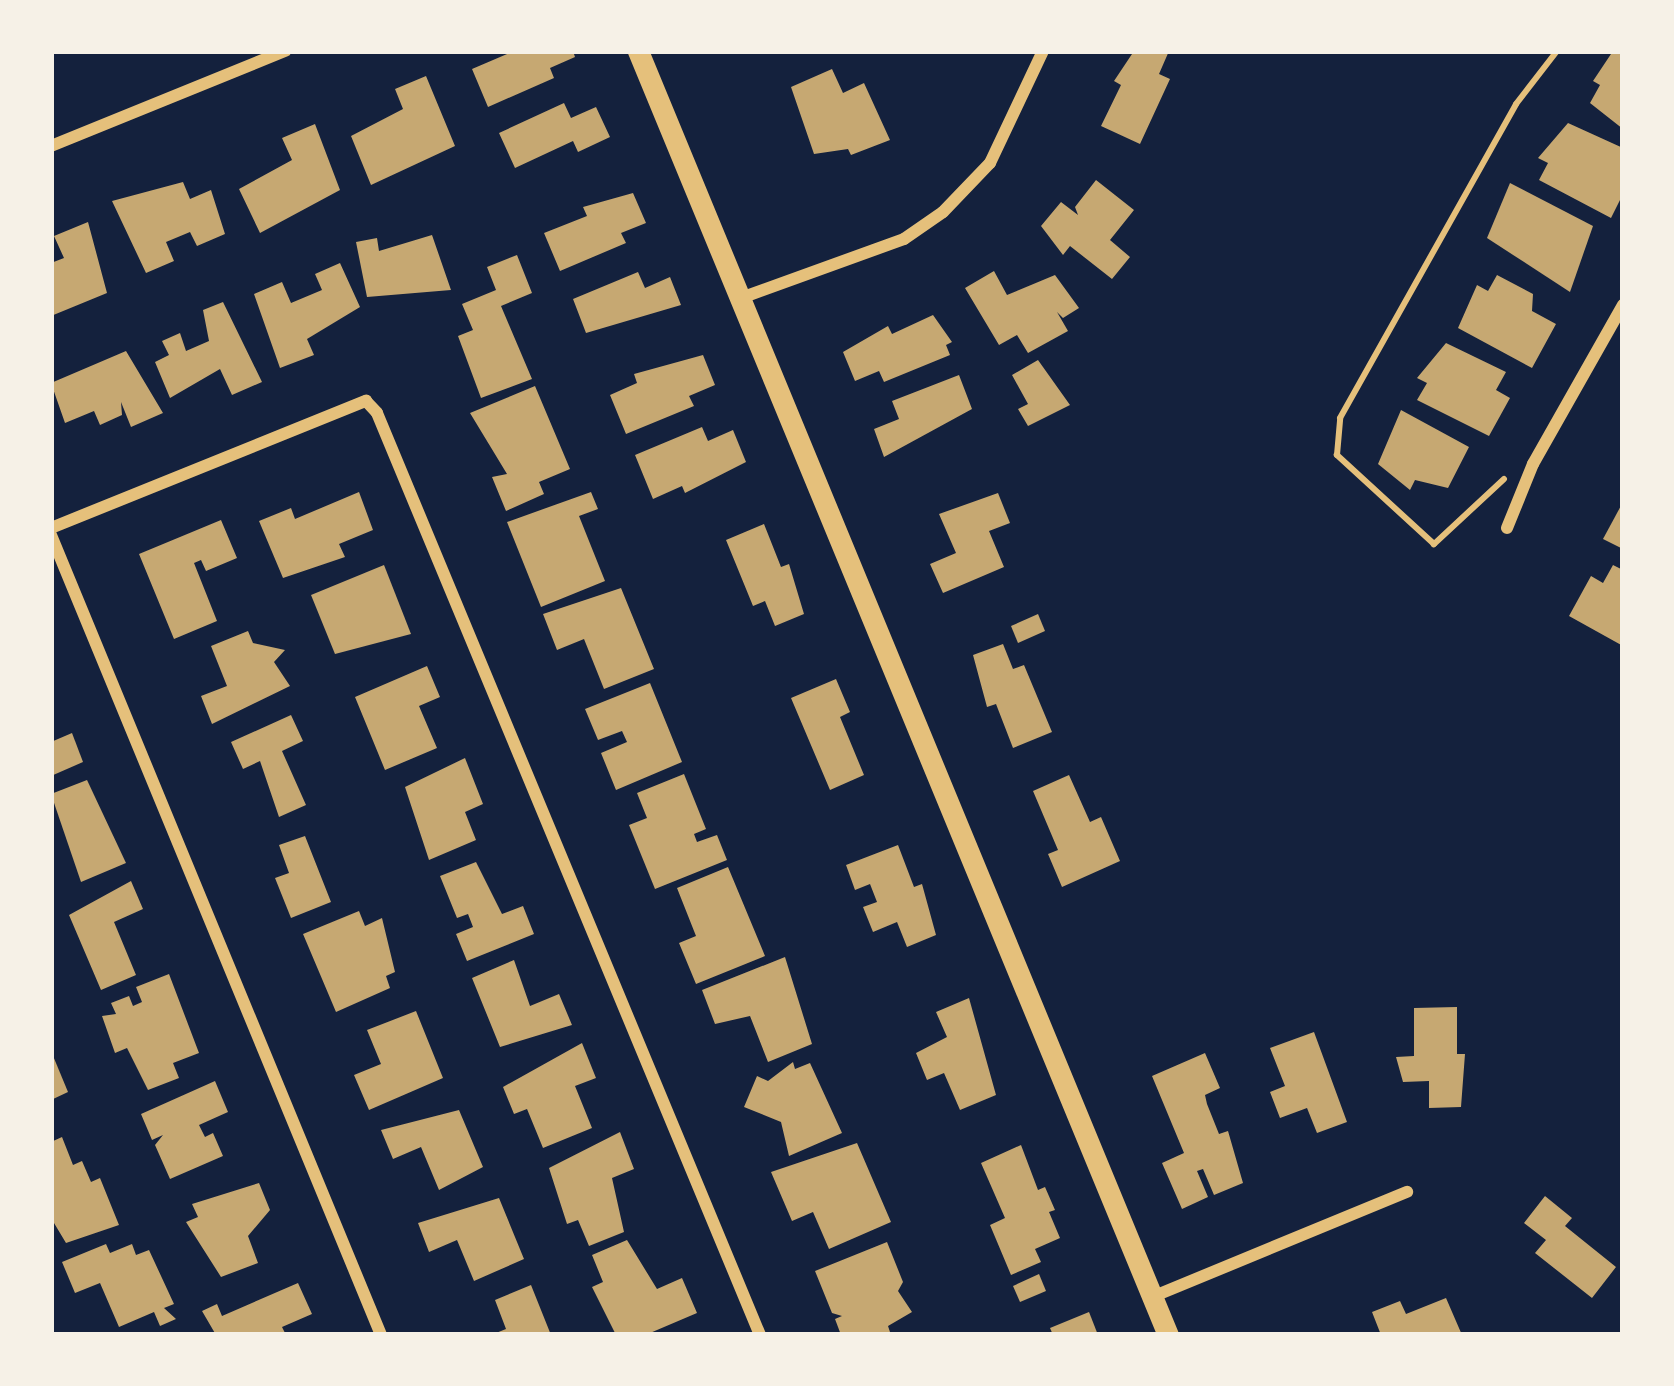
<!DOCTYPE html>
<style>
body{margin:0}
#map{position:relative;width:1674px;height:1386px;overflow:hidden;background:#14213d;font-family:Montserrat,sans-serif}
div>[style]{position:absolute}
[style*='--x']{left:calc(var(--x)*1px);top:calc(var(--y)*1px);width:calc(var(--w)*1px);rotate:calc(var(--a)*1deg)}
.building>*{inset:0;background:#c6a872}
.path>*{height:6px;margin:-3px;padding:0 3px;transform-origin:3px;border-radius:3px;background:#e5c07b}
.minor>*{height:12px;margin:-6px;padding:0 6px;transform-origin:6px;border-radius:6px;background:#e5c07b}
.tertiary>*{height:21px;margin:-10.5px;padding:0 10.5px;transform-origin:10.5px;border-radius:10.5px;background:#e5c07b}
span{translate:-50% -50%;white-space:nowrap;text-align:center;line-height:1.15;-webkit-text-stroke:9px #f6f1e7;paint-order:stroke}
.frame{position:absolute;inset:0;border:54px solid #f6f1e7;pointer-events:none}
</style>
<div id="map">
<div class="building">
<div style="clip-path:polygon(514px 51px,573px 51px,575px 57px,550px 68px,554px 78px,488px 107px,472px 69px)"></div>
<div style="clip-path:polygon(1134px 51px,1169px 51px,1159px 74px,1170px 79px,1140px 144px,1101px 126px,1121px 85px,1114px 81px)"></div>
<div style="clip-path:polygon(1613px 51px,1623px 51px,1623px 129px,1590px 103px,1600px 85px,1593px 81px)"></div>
<div style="clip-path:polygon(832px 69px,843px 93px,864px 83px,890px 140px,851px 155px,848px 149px,814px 154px,791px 87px)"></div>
<div style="clip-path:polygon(426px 76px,455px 146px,371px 185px,351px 136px,403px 109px,395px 89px)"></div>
<div style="clip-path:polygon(564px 103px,571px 118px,596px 107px,610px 137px,578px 152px,573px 141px,515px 168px,499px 133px)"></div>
<div style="clip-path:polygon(1568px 123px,1623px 148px,1623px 194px,1611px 218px,1539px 180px,1548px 163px,1538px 158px)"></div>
<div style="clip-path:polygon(315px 124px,340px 190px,260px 233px,239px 189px,292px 160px,282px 138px)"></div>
<div style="clip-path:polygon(1096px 180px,1134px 210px,1110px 240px,1130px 257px,1112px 279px,1070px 246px,1063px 255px,1041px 226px,1061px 202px,1078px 215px,1075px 207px)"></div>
<div style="clip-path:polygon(183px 182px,190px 199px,211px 190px,225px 234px,197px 246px,190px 232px,166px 242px,174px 261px,146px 273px,112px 201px)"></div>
<div style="clip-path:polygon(1510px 183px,1593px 226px,1570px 292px,1487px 238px)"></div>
<div style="clip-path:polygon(633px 193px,646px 223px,621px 233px,626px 243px,560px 271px,544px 233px,587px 216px,583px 207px)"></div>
<div style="clip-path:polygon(88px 222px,107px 293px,51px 316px,51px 263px,64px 258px,54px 236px)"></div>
<div style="clip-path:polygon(432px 235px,451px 290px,367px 297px,356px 242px,377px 238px,379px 251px)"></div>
<div style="clip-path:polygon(517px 255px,532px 293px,501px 306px,532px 379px,481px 398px,458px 336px,473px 330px,462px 304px,496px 290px,487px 267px)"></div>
<div style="clip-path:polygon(340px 263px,360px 307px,307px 339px,314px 355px,280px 368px,254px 294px,282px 282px,291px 303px,322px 290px,315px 274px)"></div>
<div style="clip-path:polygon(994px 271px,1007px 295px,1055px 275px,1079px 308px,1063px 318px,1057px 312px,1068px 331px,1028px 353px,1017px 335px,999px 345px,965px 288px)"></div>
<div style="clip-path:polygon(638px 272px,645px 288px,670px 277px,681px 305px,586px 333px,573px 299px)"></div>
<div style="clip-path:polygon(1497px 275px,1533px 294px,1532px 311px,1556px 324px,1532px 368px,1458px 328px,1477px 285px,1488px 291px)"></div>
<div style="clip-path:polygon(223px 302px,262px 382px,232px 395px,220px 369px,170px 398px,155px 362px,169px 355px,162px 341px,180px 333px,186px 351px,209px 341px,203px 310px)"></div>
<div style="clip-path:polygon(933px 315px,952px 342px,946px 345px,950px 355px,884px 382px,879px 371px,855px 381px,843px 352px,888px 326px,892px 334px)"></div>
<div style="clip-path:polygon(1446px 343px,1506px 372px,1496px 390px,1510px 398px,1489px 436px,1417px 400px,1427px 383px,1417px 378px)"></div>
<div style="clip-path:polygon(126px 351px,163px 413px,131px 427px,121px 402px,122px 415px,100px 425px,94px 411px,65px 423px,51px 383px)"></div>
<div style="clip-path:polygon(703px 355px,715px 385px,689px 396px,694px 406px,626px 434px,610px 395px,637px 383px,634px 374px)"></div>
<div style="clip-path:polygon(1038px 360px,1070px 405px,1028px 426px,1018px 409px,1028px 404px,1012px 375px)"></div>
<div style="clip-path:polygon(959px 375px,972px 409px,884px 457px,874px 429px,899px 419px,892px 401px)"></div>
<div style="clip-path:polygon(535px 386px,570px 469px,539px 482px,544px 494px,506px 511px,492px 477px,507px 474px,470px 413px)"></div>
<div style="clip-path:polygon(1401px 410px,1469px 447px,1448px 488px,1415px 480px,1410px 490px,1378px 464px)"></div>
<div style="clip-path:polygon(702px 427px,708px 441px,733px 430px,746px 462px,685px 493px,682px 486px,653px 499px,635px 455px)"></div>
<div style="clip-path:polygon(359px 492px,373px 530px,339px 544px,345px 557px,283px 578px,259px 521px,291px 508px,295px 519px)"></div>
<div style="clip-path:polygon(591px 492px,598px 509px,579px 516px,605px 581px,541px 607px,507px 522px)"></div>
<div style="clip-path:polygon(998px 493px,1010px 523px,989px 531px,1004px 567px,943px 593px,930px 564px,956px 553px,939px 514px)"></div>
<div style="clip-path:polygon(1623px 502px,1623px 549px,1603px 539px)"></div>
<div style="clip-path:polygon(221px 520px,237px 558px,206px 571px,201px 560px,194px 563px,217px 621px,174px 639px,139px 554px)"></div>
<div style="clip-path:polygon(764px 524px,781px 567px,789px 564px,804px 614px,775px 626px,765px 601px,753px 606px,726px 540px)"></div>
<div style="clip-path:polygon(384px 565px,411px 634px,335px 654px,311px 595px)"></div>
<div style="clip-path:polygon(1613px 565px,1623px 570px,1623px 646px,1569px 616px,1591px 576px,1603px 583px)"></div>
<div style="clip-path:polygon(621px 588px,654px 669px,604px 689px,584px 639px,557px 650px,543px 614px)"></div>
<div style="clip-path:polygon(1038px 614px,1045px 631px,1018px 643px,1011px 626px)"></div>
<div style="clip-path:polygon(248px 631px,253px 643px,285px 650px,274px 662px,290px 686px,212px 724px,201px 696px,227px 686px,211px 646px)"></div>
<div style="clip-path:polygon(1003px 644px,1013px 669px,1024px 665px,1052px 732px,1013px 748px,996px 704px,987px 707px,973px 655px)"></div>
<div style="clip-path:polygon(427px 666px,440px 697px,419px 706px,437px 748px,385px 770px,355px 697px)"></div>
<div style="clip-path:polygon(836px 679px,850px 712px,840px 717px,864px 775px,830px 790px,791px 698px)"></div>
<div style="clip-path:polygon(650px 683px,682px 762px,616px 790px,601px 753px,627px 742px,622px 731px,598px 740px,585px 709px)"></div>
<div style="clip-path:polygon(291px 715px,303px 741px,282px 751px,306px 805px,279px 817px,260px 761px,243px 769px,231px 742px)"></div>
<div style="clip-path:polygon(72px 733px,83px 762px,51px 776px,51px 742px)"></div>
<div style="clip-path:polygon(465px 758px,483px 804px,465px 812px,476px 840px,429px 860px,405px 787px)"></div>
<div style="clip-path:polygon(684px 774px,706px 829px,694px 834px,697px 842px,717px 835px,727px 860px,655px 889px,629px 825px,647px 818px,637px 793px)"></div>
<div style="clip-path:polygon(1069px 775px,1090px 822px,1101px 817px,1120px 861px,1062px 887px,1048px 854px,1058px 850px,1033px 791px)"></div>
<div style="clip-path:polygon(87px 780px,126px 863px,81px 882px,51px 794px)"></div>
<div style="clip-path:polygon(305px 836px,331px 902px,291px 918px,275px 878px,289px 873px,279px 845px)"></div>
<div style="clip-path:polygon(898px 845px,914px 887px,922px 884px,936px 935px,907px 947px,897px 922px,873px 932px,863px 907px,877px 902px,870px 884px,855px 890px,846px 865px)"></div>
<div style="clip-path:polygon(476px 862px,502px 914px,523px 906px,534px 934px,467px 961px,456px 934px,473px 927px,468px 914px,457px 918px,440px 876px)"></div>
<div style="clip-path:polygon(728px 867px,765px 956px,696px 984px,679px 943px,696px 936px,677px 888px)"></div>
<div style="clip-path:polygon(131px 881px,143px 909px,114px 922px,136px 975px,101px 990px,69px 915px)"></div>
<div style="clip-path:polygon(359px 911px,365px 926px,382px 918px,395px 972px,386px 976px,390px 988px,336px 1012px,303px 934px)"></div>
<div style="clip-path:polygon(785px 957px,812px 1044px,768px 1062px,750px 1016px,715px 1024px,702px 990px)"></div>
<div style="clip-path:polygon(514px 960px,530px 1006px,559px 994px,572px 1025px,500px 1047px,472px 978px)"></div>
<div style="clip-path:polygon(169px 974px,199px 1053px,173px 1063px,179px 1078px,148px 1090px,127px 1048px,115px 1053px,102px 1016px,116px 1014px,111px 1003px,129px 996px,133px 1006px,142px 1002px,136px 987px)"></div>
<div style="clip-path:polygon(969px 998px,996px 1095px,960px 1110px,944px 1073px,927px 1080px,916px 1053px,947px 1037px,936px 1012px)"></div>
<div style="clip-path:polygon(1457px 1007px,1457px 1054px,1465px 1054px,1461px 1107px,1429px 1108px,1429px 1081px,1403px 1082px,1396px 1057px,1414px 1056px,1414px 1008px)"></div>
<div style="clip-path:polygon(416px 1011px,443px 1078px,369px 1110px,354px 1075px,381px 1064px,367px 1030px)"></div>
<div style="clip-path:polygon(1314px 1032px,1347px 1122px,1317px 1133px,1307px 1108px,1280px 1118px,1270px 1092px,1285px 1086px,1270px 1048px)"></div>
<div style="clip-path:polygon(582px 1043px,596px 1078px,575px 1086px,592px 1128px,543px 1148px,527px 1109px,514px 1114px,503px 1087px)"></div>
<div style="clip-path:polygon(51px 1051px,68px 1092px,51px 1100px)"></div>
<div style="clip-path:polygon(1205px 1053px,1220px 1088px,1205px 1095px,1207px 1104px,1219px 1134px,1228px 1131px,1243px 1183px,1214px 1195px,1203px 1169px,1197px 1171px,1208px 1197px,1182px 1209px,1162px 1163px,1184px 1153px,1152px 1076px)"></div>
<div style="clip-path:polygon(793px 1062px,795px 1069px,810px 1063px,842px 1133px,789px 1156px,781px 1122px,744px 1107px,757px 1076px,768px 1081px)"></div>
<div style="clip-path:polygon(215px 1081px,228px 1112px,199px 1125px,205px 1137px,213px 1133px,223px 1156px,170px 1179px,155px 1145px,163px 1135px,152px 1140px,141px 1114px)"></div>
<div style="clip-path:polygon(459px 1110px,483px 1167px,439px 1190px,421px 1147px,393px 1159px,381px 1130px)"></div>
<div style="clip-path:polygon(620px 1132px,634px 1169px,612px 1178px,624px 1232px,589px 1246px,578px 1220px,567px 1224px,549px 1168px)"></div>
<div style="clip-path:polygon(62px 1137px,73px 1165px,82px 1161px,91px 1182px,100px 1178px,119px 1225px,66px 1243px,51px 1218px,51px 1142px)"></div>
<div style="clip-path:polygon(857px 1143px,891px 1222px,829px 1249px,813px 1212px,792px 1221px,771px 1172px)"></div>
<div style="clip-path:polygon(1021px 1145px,1038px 1190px,1045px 1187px,1055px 1210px,1049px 1212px,1060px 1238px,1035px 1249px,1041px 1262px,1011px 1275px,990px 1225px,1005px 1218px,981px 1163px)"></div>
<div style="clip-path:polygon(259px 1183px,270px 1210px,248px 1236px,258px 1263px,221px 1277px,186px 1222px,198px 1217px,192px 1204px)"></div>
<div style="clip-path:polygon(1545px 1196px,1572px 1218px,1565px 1226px,1616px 1267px,1592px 1298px,1535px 1253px,1546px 1240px,1524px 1223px)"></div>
<div style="clip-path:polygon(499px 1198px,524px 1259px,474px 1281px,457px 1240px,429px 1252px,418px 1223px)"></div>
<div style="clip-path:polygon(627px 1240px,657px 1289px,682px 1278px,697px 1313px,650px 1333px,616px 1335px,592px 1287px,603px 1282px,592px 1255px)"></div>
<div style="clip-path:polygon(887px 1242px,903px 1282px,898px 1291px,912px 1312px,888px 1326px,891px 1335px,841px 1335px,835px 1319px,842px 1316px,832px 1313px,815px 1271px)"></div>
<div style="clip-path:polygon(106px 1244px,110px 1253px,132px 1244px,136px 1255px,149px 1250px,174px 1304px,164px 1308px,176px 1319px,160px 1326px,154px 1312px,119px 1327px,100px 1283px,75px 1293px,62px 1262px)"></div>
<div style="clip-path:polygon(1039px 1274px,1046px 1291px,1020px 1302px,1013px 1286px)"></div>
<div style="clip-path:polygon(298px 1283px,312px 1314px,282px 1327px,286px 1335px,216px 1335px,202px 1311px,217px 1304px,222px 1316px)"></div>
<div style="clip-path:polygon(531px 1285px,551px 1335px,491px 1335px,506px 1329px,495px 1300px)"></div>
<div style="clip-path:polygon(1446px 1298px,1462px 1335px,1381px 1335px,1372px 1312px,1400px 1301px,1406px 1314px)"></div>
<div style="clip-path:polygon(1089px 1312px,1098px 1335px,1053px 1335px,1050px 1328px)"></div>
</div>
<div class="path">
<div style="--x:1504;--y:479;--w:96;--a:137.1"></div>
<div style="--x:1434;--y:544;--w:132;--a:-137.5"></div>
<div style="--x:1337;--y:455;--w:37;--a:-85"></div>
<div style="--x:1340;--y:418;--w:360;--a:-60.7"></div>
<div style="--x:1516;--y:104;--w:67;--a:-52.3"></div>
</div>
<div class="minor">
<div style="--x:51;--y:146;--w:253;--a:-22.1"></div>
<div style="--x:741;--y:298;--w:173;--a:-19.9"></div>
<div style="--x:904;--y:239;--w:47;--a:-34.7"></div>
<div style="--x:943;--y:212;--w:68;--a:-46.2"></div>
<div style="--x:990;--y:163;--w:124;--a:-64.7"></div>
<div style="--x:51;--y:528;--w:340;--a:-22"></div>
<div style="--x:366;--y:401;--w:16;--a:47"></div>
<div style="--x:377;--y:413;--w:998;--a:67.44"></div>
<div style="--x:1507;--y:528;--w:69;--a:-67.9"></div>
<div style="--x:1533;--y:464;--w:183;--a:-60.5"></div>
<div style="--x:51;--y:535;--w:865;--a:67.58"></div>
<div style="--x:1152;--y:1297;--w:276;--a:-22.4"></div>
</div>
<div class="tertiary">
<div style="--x:638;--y:51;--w:1389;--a:67.57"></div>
</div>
<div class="frame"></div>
</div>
